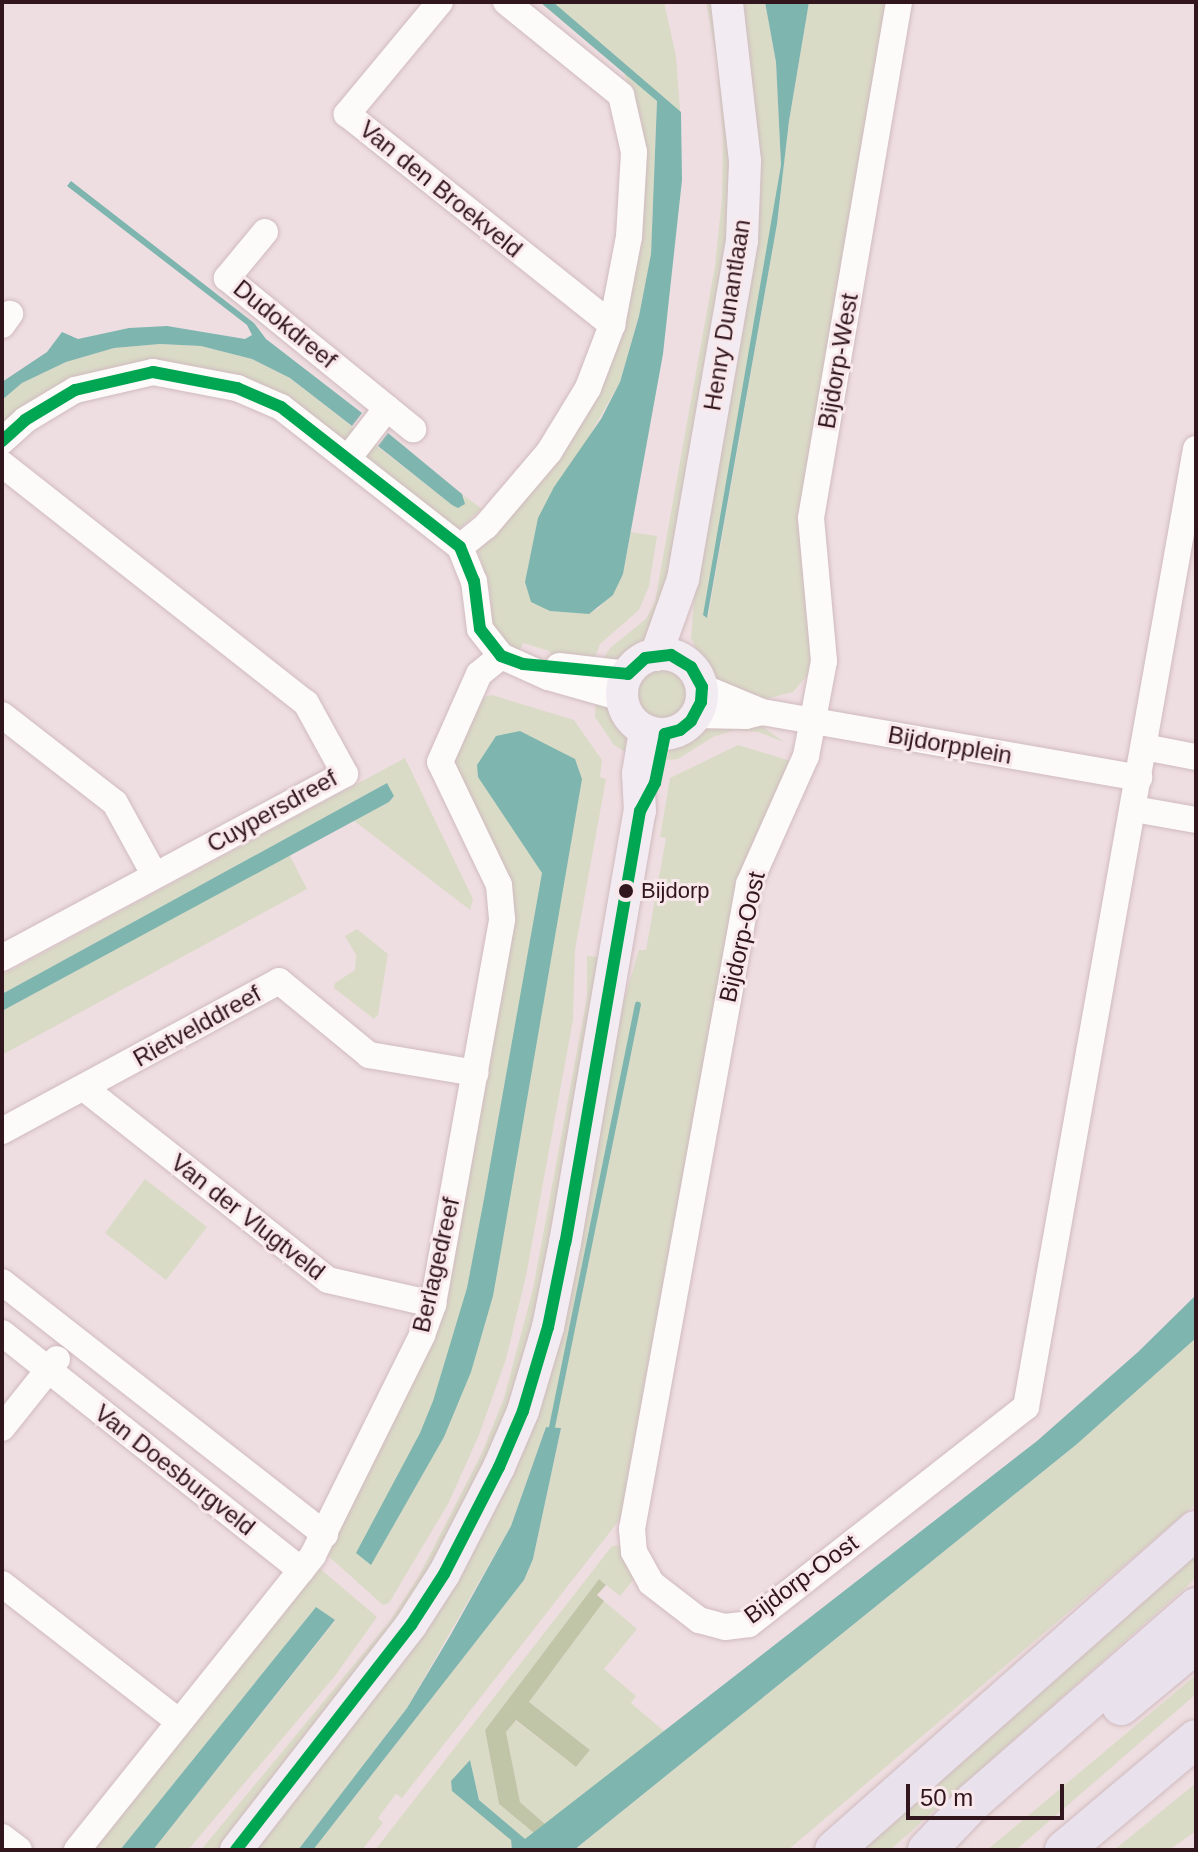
<!DOCTYPE html>
<style>
body{margin:0}
#map{position:relative;width:1198px;height:1852px;overflow:hidden;background:#efdee1;font-family:Helvetica,sans-serif}
div>[style]{position:absolute}
[style*='--x']{left:calc(var(--x)*1px);top:calc(var(--y)*1px);width:calc(var(--w)*1px);rotate:calc(var(--a)*1deg)}
.green>*{inset:0;background:#dadbc7}
.round{border-radius:50%}
.forest>*{inset:0;background:#c1c5a7}
.water>*{inset:0;background:#7fb5af}
.stream>*{height:6px;margin:-3px;padding:0 3px;transform-origin:3px;border-radius:3px;background:#7fb5af}
.roads{filter:drop-shadow(0 0 2px #d0bbbf) drop-shadow(0 0 2px #d0bbbf)}
.minor>*{height:26px;margin:-13px;padding:0 13px;transform-origin:13px;border-radius:13px;background:#fdfafa}
.major>*{height:32px;margin:-16px;padding:0 16px;transform-origin:16px;border-radius:16px;background:#f2ecf2}
.major>.ring{margin:-16px;padding:0;box-sizing:content-box;background:none;border:32px solid #f2ecf2;border-radius:50%}
.highway>*{height:38px;margin:-19px;padding:0 19px;transform-origin:19px;border-radius:19px;background:#e9e2ec}
.bus-1>*{height:12px;margin:-6px;padding:0 6px;transform-origin:6px;border-radius:6px;background:#00a651}
.dots>*{width:22px;height:22px;translate:-50% -50%;box-sizing:border-box;border:4px solid #f9e8eb;border-radius:50%}
span{translate:-50% -50%;white-space:nowrap;text-align:center;line-height:1.15;-webkit-text-stroke:6px #f9e8eb;paint-order:stroke}
.bus-label{font-size:22px;color:#32161d}
.left{translate:0 -50%;text-align:left}
.street-label{font-size:24px;color:#32161d}
.frame{position:absolute;inset:0;border:4px solid #32161d;pointer-events:none}
.scale{position:absolute;left:906px;top:1784px;width:158px;height:36px;box-sizing:border-box;border:4px solid #32161d;border-top:0;padding-left:10px;font-size:24px;line-height:28px;white-space:nowrap;color:#32161d;-webkit-text-stroke:6px #f9e8eb;paint-order:stroke}
</style>
<div id="map">
<div class="green">
<div style="clip-path:polygon(540px 2px,664px 2px,676px 56px,681px 122px,657px 102px,651px 254px,639px 316px,620px 382px,582px 449px,532px 556px,525px 582px,551px 611px,589px 613px,599px 608px,623px 574px,631px 532px,657px 536px,649px 586px,639px 610px,600px 644px,592px 665px,553px 658px,549px 651px,523px 643px,520px 650px,509px 647px,492px 623px,490px 592px,477px 547px,611px 345px,634px 100px,624px 73px)"></div>
<div style="clip-path:polygon(706px 2px,717px 2px,722px 28px,732px 219px,668px 589px,646px 647px,620px 663px,602px 661px,610px 648px,646px 619px,655px 602px,715px 266px,722px 199px,723px 135px,717px 61px)"></div>
<div style="clip-path:polygon(741px 2px,765px 2px,776px 62px,781px 165px,705px 617px,708px 616px,777px 224px,789px 121px,809px 2px,891px 2px,800px 516px,812px 658px,810px 672px,793px 692px,766px 699px,711px 681px,691px 638px,697px 563px,758px 153px,750px 56px)"></div>
<div style="clip-path:polygon(160px 344px,201px 346px,252px 359px,290px 378px,452px 505px,465px 499px,462px 494px,482px 509px,455px 532px,249px 382px,202px 367px,142px 363px,2px 424px,2px 400px,22px 383px,66px 362px,114px 348px)"></div>
<div class="round" style="left:636px;top:668px;width:52px;height:52px"></div>
<div style="clip-path:polygon(492px 695px,574px 720px,602px 760px,600px 777px,606px 779px,575px 950px,573px 1020px,526px 1276px,506px 1359px,479px 1435px,448px 1504px,389px 1603px,383px 1605px,327px 1555px,429px 1338px,509px 912px,451px 767px,484px 697px)"></div>
<div style="clip-path:polygon(596px 698px,613px 707px,628px 730px,631px 737px,627px 753px,614px 745px,595px 717px)"></div>
<div style="clip-path:polygon(751px 724px,763px 727px,784px 742px,758px 732px,735px 730px,713px 737px,678px 759px,666px 760px,672px 745px,704px 725px)"></div>
<div style="clip-path:polygon(738px 745px,791px 761px,784px 785px,734px 894px,624px 1514px,402px 1798px,396px 1794px,378px 1818px,383px 1823px,362px 1850px,313px 1850px,524px 1580px,533px 1559px,561px 1428px,546px 1427px,511px 1526px,407px 1708px,298px 1850px,248px 1850px,531px 1422px,615px 1030px,639px 950px,646px 950px,666px 838px,660px 837px,670px 778px)"></div>
<div style="clip-path:polygon(405px 758px,473px 899px,470px 910px,353px 820px,389px 802px,393px 795px,387px 783px,2px 994px,2px 975px)"></div>
<div style="clip-path:polygon(289px 854px,307px 889px,2px 1055px,2px 1011px)"></div>
<div style="clip-path:polygon(357px 929px,388px 954px,378px 1015px,374px 1019px,334px 988px,335px 983px,355px 970px,356px 955px,345px 936px)"></div>
<div style="clip-path:polygon(587px 956px,597px 957px,597px 994px,550px 1266px,505px 1424px,426px 1585px,223px 1850px,201px 1850px,390px 1621px,419px 1576px,482px 1453px,504px 1398px,533px 1289px,587px 997px)"></div>
<div style="clip-path:polygon(145px 1179px,207px 1227px,166px 1280px,105px 1233px)"></div>
<div style="clip-path:polygon(1196px 1338px,1196px 1504px,788px 1850px,574px 1850px,1077px 1444px)"></div>
<div style="clip-path:polygon(620px 1545px,635px 1578px,620px 1596px,599px 1579px,485px 1730px,499px 1804px,534px 1833px,525px 1840px,479px 1800px,470px 1760px,451px 1781px,511px 1840px,512px 1850px,375px 1850px,612px 1546px)"></div>
<div style="clip-path:polygon(1196px 1551px,1196px 1578px,890px 1850px,854px 1850px)"></div>
<div style="clip-path:polygon(317px 1566px,377px 1617px,335px 1676px,188px 1850px,153px 1850px,335px 1621px,316px 1607px,120px 1850px,88px 1850px)"></div>
<div style="clip-path:polygon(604px 1601px,637px 1629px,604px 1669px,636px 1696px,631px 1703px,665px 1732px,545px 1824px,520px 1802px,506px 1732px,515px 1720px,576px 1767px,590px 1750px,529px 1702px)"></div>
<div style="clip-path:polygon(1196px 1675px,1196px 1694px,1016px 1850px,987px 1850px)"></div>
<div style="clip-path:polygon(1196px 1783px,1196px 1831px,1169px 1850px,1114px 1850px)"></div>
</div>
<div class="forest">
<div style="clip-path:polygon(599px 1579px,606px 1585px,597px 1595px,604px 1601px,529px 1702px,590px 1750px,576px 1767px,516px 1720px,506px 1732px,520px 1802px,545px 1824px,534px 1833px,499px 1804px,485px 1730px)"></div>
</div>
<div class="water">
<div style="clip-path:polygon(540px 2px,553px 2px,681px 112px,682px 180px,663px 354px,623px 574px,613px 595px,589px 614px,550px 611px,531px 602px,525px 582px,538px 518px,554px 487px,601px 419px,620px 382px,639px 316px,651px 254px,657px 101px)"></div>
<div style="clip-path:polygon(765px 2px,809px 2px,789px 121px,777px 224px,707px 618px,703px 615px,781px 165px,776px 62px)"></div>
<div style="clip-path:polygon(71px 181px,254px 323px,266px 339px,362px 413px,352px 426px,290px 378px,252px 359px,201px 346px,160px 344px,114px 348px,66px 362px,22px 383px,2px 400px,2px 382px,47px 352px,62px 332px,78px 339px,129px 328px,167px 326px,245px 339px,252px 335px,247px 325px,67px 186px)"></div>
<div style="clip-path:polygon(388px 433px,462px 494px,465px 504px,458px 508px,452px 505px,378px 446px)"></div>
<div style="clip-path:polygon(520px 731px,575px 759px,582px 779px,502px 1245px,493px 1296px,471px 1372px,444px 1437px,371px 1565px,356px 1553px,420px 1433px,433px 1401px,467px 1288px,484px 1199px,542px 873px,478px 777px,477px 765px,496px 736px)"></div>
<div style="clip-path:polygon(387px 783px,394px 796px,389px 802px,2px 1011px,2px 994px)"></div>
<div style="clip-path:polygon(1196px 1295px,1196px 1338px,1077px 1444px,574px 1850px,512px 1850px,511px 1840px,452px 1791px,451px 1781px,470px 1760px,479px 1800px,525px 1839px,1037px 1441px,1138px 1352px)"></div>
<div style="clip-path:polygon(546px 1427px,561px 1428px,533px 1559px,524px 1580px,313px 1850px,298px 1850px,407px 1708px,450px 1636px,511px 1526px)"></div>
<div style="clip-path:polygon(316px 1607px,335px 1620px,153px 1850px,120px 1850px)"></div>
</div>
<div class="stream">
<div style="--x:552;--y:1427;--w:431;--a:-78.5"></div>
</div>
<div class="roads">
<div class="minor">
<div style="--x:440;--y:2;--w:146;--a:129.7"></div>
<div style="--x:347;--y:114;--w:339;--a:38.5"></div>
<div style="--x:899;--y:2;--w:523;--a:99.68"></div>
<div style="--x:811;--y:518;--w:144;--a:84.8"></div>
<div style="--x:824;--y:661;--w:97;--a:100.7"></div>
<div style="--x:806;--y:756;--w:140;--a:114"></div>
<div style="--x:749;--y:884;--w:656;--a:100.28"></div>
<div style="--x:632;--y:1529;--w:23;--a:85"></div>
<div style="--x:634;--y:1552;--w:35;--a:61"></div>
<div style="--x:651;--y:1583;--w:61;--a:37.6"></div>
<div style="--x:699;--y:1620;--w:27;--a:15"></div>
<div style="--x:725;--y:1627;--w:24;--a:-7"></div>
<div style="--x:749;--y:1624;--w:352;--a:-38.1"></div>
<div style="--x:1026;--y:1407;--w:973;--a:-79.94"></div>
<div style="--x:265;--y:232;--w:60;--a:129.6"></div>
<div style="--x:227;--y:278;--w:240;--a:39.1"></div>
<div style="--x:2;--y:325;--w:14;--a:-54"></div>
<div style="--x:2;--y:441;--w:31;--a:-42"></div>
<div style="--x:25;--y:420;--w:58;--a:-31"></div>
<div style="--x:75;--y:390;--w:80;--a:-13"></div>
<div style="--x:153;--y:372;--w:86;--a:10.8"></div>
<div style="--x:237;--y:388;--w:48;--a:23.4"></div>
<div style="--x:281;--y:407;--w:227;--a:38"></div>
<div style="--x:460;--y:547;--w:37;--a:68"></div>
<div style="--x:474;--y:581;--w:48;--a:82.9"></div>
<div style="--x:480;--y:629;--w:34;--a:52"></div>
<div style="--x:501;--y:656;--w:51;--a:24.1"></div>
<div style="--x:548;--y:677;--w:77;--a:15.8"></div>
<div style="--x:349;--y:457;--w:62;--a:-52.2"></div>
<div style="--x:2;--y:464;--w:387;--a:38.2"></div>
<div style="--x:306;--y:703;--w:81;--a:61.2"></div>
<div style="--x:345;--y:774;--w:389;--a:151.8"></div>
<div style="--x:460;--y:547;--w:33;--a:-39"></div>
<div style="--x:486;--y:526;--w:97;--a:-49.6"></div>
<div style="--x:549;--y:452;--w:75;--a:-58.6"></div>
<div style="--x:588;--y:388;--w:67;--a:-69.1"></div>
<div style="--x:612;--y:325;--w:90;--a:-79.1"></div>
<div style="--x:629;--y:237;--w:85;--a:-86.6"></div>
<div style="--x:634;--y:152;--w:58;--a:-102.8"></div>
<div style="--x:621;--y:95;--w:148;--a:-141"></div>
<div style="--x:559;--y:666;--w:69;--a:6.6"></div>
<div style="--x:702;--y:687;--w:65;--a:22.6"></div>
<div style="--x:762;--y:712;--w:383;--a:9.9"></div>
<div style="--x:2;--y:715;--w:143;--a:37.9"></div>
<div style="--x:115;--y:803;--w:81;--a:61.2"></div>
<div style="--x:696;--y:715;--w:50;--a:1.1"></div>
<div style="--x:746;--y:716;--w:16;--a:-14"></div>
<div style="--x:1144;--y:747;--w:53;--a:10.9"></div>
<div style="--x:1134;--y:809;--w:63;--a:10.1"></div>
<div style="--x:84;--y:1088;--w:310;--a:38.2"></div>
<div style="--x:328;--y:1280;--w:108;--a:12.9"></div>
<div style="--x:2;--y:1131;--w:315;--a:-28.4"></div>
<div style="--x:279;--y:981;--w:117;--a:39.4"></div>
<div style="--x:369;--y:1055;--w:108;--a:9.6"></div>
<div style="--x:2;--y:1282;--w:410;--a:38"></div>
<div style="--x:2;--y:1333;--w:382;--a:38.4"></div>
<div style="--x:2;--y:1428;--w:88;--a:-51.4"></div>
<div style="--x:2;--y:1584;--w:224;--a:37.9"></div>
<div style="--x:2;--y:1837;--w:21;--a:37"></div>
<div style="--x:77;--y:1850;--w:378;--a:-51.3"></div>
<div style="--x:313;--y:1555;--w:246;--a:-63.6"></div>
<div style="--x:422;--y:1335;--w:33;--a:-70"></div>
<div style="--x:433;--y:1304;--w:391;--a:-79.8"></div>
<div style="--x:502;--y:919;--w:34;--a:-95"></div>
<div style="--x:499;--y:885;--w:136;--a:-115.6"></div>
<div style="--x:440;--y:762;--w:96;--a:-66.1"></div>
<div style="--x:479;--y:674;--w:28;--a:-39"></div>
</div>
<div class="major">
<div class="ring" style="left:622px;top:654px;width:48px;height:48px"></div>
<div style="--x:656;--y:655;--w:81;--a:-70.4"></div>
<div style="--x:683;--y:579;--w:344;--a:-80.1"></div>
<div style="--x:742;--y:240;--w:79;--a:-87.8"></div>
<div style="--x:745;--y:161;--w:160;--a:-96.5"></div>
<div style="--x:236;--y:1850;--w:285;--a:-52.1"></div>
<div style="--x:411;--y:1625;--w:61;--a:-57.1"></div>
<div style="--x:444;--y:1574;--w:120;--a:-62.8"></div>
<div style="--x:499;--y:1467;--w:61;--a:-66.8"></div>
<div style="--x:523;--y:1411;--w:88;--a:-73.4"></div>
<div style="--x:548;--y:1327;--w:86;--a:-78.6"></div>
<div style="--x:565;--y:1243;--w:438;--a:-80.2"></div>
<div style="--x:640;--y:811;--w:37;--a:-93"></div>
<div style="--x:638;--y:774;--w:44;--a:-80.8"></div>
</div>
<div class="highway">
<div style="--x:1121;--y:1706;--w:97;--a:-39.6"></div>
<div style="--x:834;--y:1850;--w:483;--a:-41.5"></div>
<div style="--x:927;--y:1850;--w:68;--a:-46.2"></div>
<div style="--x:974;--y:1801;--w:295;--a:-41.1"></div>
<div style="--x:1064;--y:1850;--w:172;--a:-40.1"></div>
</div>
</div>
<div class="bus-1">
<div style="--x:2;--y:441;--w:31;--a:-42"></div>
<div style="--x:25;--y:420;--w:58;--a:-31"></div>
<div style="--x:75;--y:390;--w:80;--a:-13"></div>
<div style="--x:153;--y:372;--w:86;--a:10.8"></div>
<div style="--x:237;--y:388;--w:48;--a:23.4"></div>
<div style="--x:281;--y:407;--w:227;--a:38"></div>
<div style="--x:460;--y:547;--w:37;--a:68"></div>
<div style="--x:474;--y:581;--w:48;--a:82.9"></div>
<div style="--x:480;--y:629;--w:34;--a:52"></div>
<div style="--x:501;--y:656;--w:23;--a:20"></div>
<div style="--x:523;--y:664;--w:105;--a:5.4"></div>
<div style="--x:628;--y:674;--w:23;--a:-43"></div>
<div style="--x:645;--y:658;--w:26;--a:-7"></div>
<div style="--x:671;--y:655;--w:23;--a:31"></div>
<div style="--x:691;--y:667;--w:23;--a:61"></div>
<div style="--x:702;--y:687;--w:15;--a:94"></div>
<div style="--x:701;--y:702;--w:21;--a:118"></div>
<div style="--x:691;--y:721;--w:14;--a:141"></div>
<div style="--x:680;--y:730;--w:16;--a:165"></div>
<div style="--x:665;--y:734;--w:50;--a:101.5"></div>
<div style="--x:655;--y:783;--w:32;--a:118"></div>
<div style="--x:640;--y:811;--w:438;--a:99.8"></div>
<div style="--x:565;--y:1243;--w:86;--a:101.4"></div>
<div style="--x:548;--y:1327;--w:88;--a:106.6"></div>
<div style="--x:523;--y:1411;--w:61;--a:113.2"></div>
<div style="--x:499;--y:1467;--w:120;--a:117.2"></div>
<div style="--x:444;--y:1574;--w:61;--a:122.9"></div>
<div style="--x:411;--y:1625;--w:285;--a:127.9"></div>
</div>
<div class="dots">
<div style="left:626px;top:891px;background:#32161d"></div>
</div>
<div class="bus-label">
<span class="left" style="left:641px;top:891px">Bijdorp</span>
</div>
<div class="street-label">
<span style="left:441px;top:189px;rotate:39deg">Van den Broekveld</span>
<span style="left:727px;top:315px;rotate:-81deg">Henry Dunantlaan</span>
<span style="left:285px;top:324px;rotate:39deg">Dudokdreef</span>
<span style="left:838px;top:361px;rotate:-80deg">Bijdorp-West</span>
<span style="left:950px;top:745px;rotate:10deg">Bijdorpplein</span>
<span style="left:272px;top:811px;rotate:-29deg">Cuypersdreef</span>
<span style="left:742px;top:937px;rotate:-77deg">Bijdorp-Oost</span>
<span style="left:197px;top:1026px;rotate:-29deg">Rietvelddreef</span>
<span style="left:248px;top:1217px;rotate:38deg">Van der Vlugtveld</span>
<span style="left:436px;top:1265px;rotate:-77deg">Berlagedreef</span>
<span style="left:175px;top:1470px;rotate:38deg">Van Doesburgveld</span>
<span style="left:801px;top:1579px;rotate:-36deg">Bijdorp-Oost</span>
</div>
<div class="frame"></div>
<div class="scale">50 m</div>
</div>
